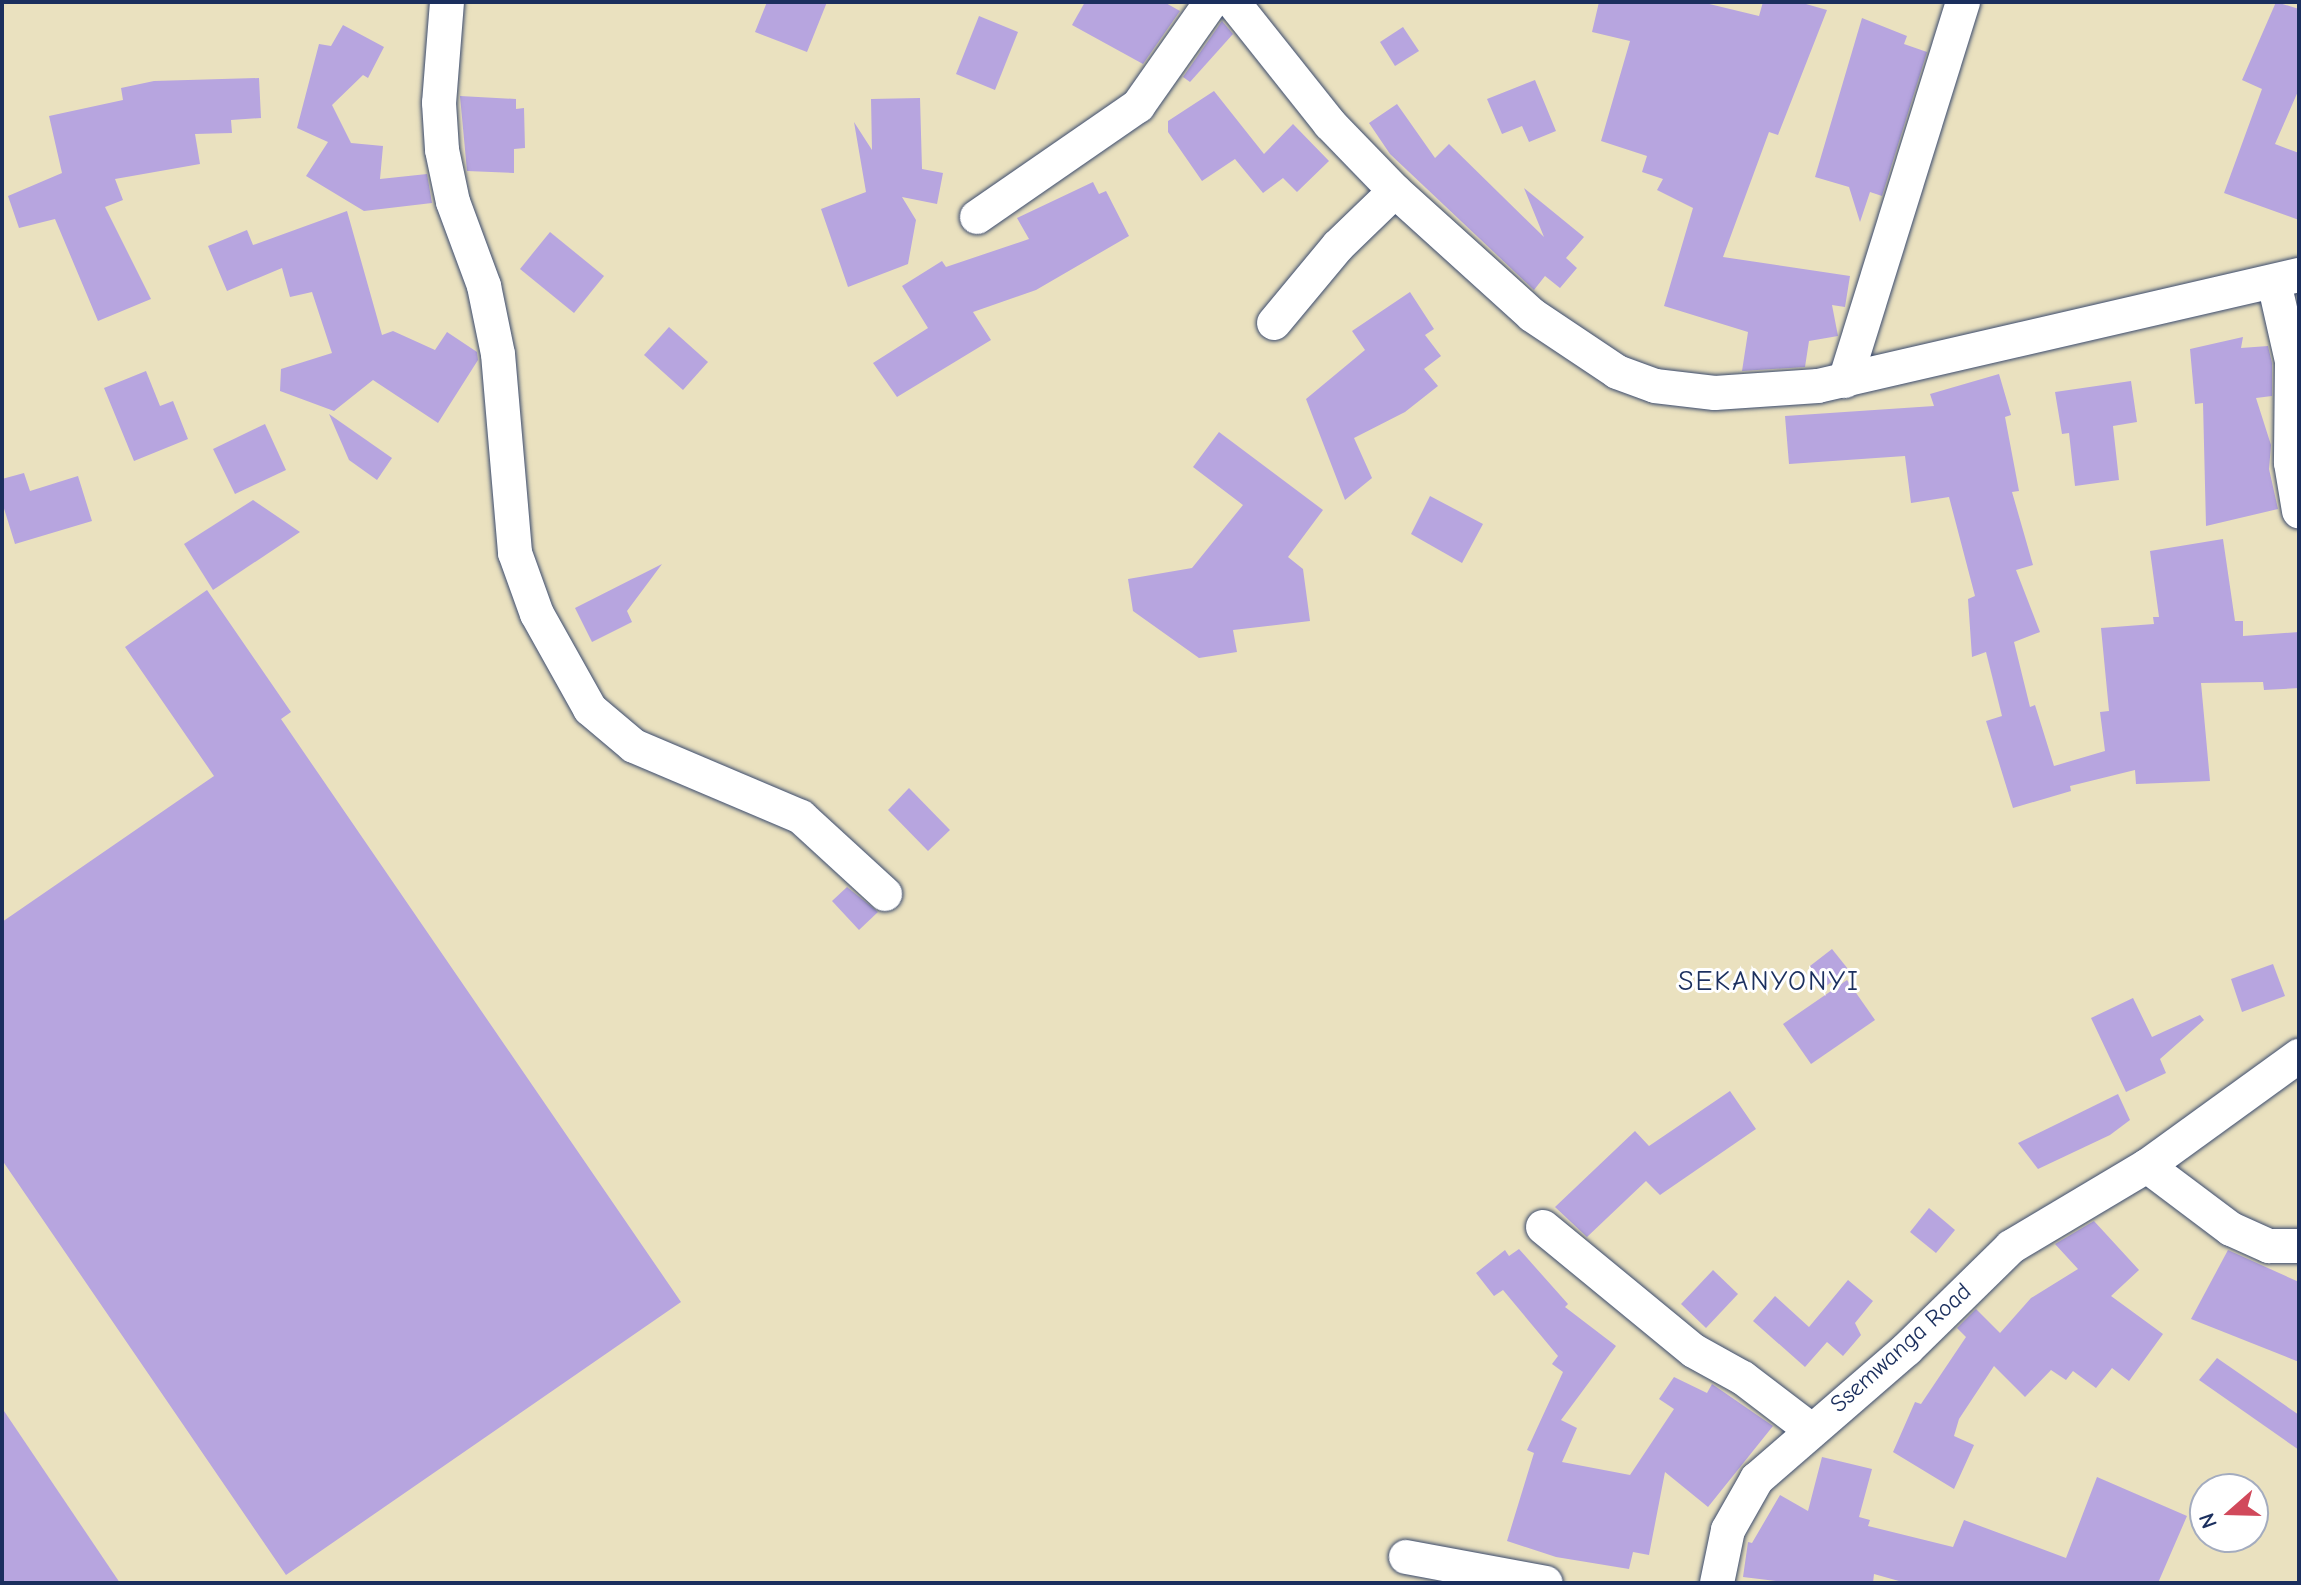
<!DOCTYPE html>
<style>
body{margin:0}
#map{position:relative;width:2301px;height:1585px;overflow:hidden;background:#eae1bf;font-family:"Comic Neue",sans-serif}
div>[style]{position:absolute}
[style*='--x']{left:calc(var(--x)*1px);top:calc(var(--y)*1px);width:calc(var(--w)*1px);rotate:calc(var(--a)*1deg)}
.building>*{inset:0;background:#b7a5df}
.roads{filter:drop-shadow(0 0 2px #3a4a6d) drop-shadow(0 0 2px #3a4a6d)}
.minor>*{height:34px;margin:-17px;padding:0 17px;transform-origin:17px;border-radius:17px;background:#fff}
span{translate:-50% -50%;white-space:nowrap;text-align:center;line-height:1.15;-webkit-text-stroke:6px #fff;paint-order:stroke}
.street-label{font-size:24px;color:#1b2f5e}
.quarter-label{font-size:28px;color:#1b2f5e;letter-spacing:2px}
.frame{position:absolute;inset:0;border:4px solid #1b2f5e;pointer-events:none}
.north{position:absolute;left:2189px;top:1473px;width:80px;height:80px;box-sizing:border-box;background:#fff;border:2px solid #a4acbf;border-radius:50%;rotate:250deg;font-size:22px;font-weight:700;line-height:32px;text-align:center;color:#1b2f5e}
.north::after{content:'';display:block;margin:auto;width:28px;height:36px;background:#d1495b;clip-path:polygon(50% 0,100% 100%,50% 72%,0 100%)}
</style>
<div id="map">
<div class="building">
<div style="clip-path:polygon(767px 2px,827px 2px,807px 52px,755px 32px)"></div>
<div style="clip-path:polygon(1085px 2px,1164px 2px,1180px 11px,1143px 64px,1072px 25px)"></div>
<div style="clip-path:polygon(1599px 2px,1701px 2px,1759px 16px,1763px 2px,1799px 2px,1827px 10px,1778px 135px,1769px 132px,1723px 257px,1850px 276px,1845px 307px,1832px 305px,1838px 336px,1809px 341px,1805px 367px,1742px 371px,1748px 332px,1664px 306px,1693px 208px,1657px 190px,1663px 179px,1642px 172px,1647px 156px,1601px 141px,1630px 41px,1592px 32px)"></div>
<div style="clip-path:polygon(2276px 2px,2299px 9px,2299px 89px,2275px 144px,2299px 153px,2299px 220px,2224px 193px,2262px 89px,2242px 80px)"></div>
<div style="clip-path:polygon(979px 16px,1018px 32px,995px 90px,956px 74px)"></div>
<div style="clip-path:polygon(1862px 18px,1907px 36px,1904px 44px,1927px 52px,1882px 196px,1870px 192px,1860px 222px,1849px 187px,1815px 177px)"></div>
<div style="clip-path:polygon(1222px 21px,1233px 34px,1190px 82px,1183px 77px)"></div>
<div style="clip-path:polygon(343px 25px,384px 47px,368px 78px,363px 75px,332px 105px,351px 143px,383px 146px,380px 179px,427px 174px,432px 203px,364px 211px,306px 176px,328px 142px,297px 128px,319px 44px,331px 46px)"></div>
<div style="clip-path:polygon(1403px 27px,1419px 51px,1395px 66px,1380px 42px)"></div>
<div style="clip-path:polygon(259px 78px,261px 118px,231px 120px,232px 133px,195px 134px,200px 164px,115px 179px,123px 200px,105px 207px,151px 299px,98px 321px,55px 219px,19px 228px,8px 196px,62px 173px,49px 116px,123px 100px,121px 88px,154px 81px)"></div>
<div style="clip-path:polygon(1535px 80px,1556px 131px,1529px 142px,1522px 126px,1502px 134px,1487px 99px)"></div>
<div style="clip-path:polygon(1214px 91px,1264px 154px,1293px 124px,1329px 161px,1297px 192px,1283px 178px,1263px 193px,1235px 159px,1202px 181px,1168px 132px,1168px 121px)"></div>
<div style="clip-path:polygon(460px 96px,516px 99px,516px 109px,524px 108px,525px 148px,514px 149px,514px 173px,467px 171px)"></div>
<div style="clip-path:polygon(920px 98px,922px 169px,943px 173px,937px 204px,902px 197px,916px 220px,908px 264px,848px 287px,821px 209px,866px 192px,854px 122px,872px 150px,871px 99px)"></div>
<div style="clip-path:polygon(1397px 104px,1435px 158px,1449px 144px,1544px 237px,1524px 188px,1584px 237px,1566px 258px,1577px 268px,1560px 288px,1545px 276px,1534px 290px,1390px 154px,1369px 123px)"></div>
<div style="clip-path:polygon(1093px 182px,1099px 194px,1106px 191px,1129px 236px,1036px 290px,973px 312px,991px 340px,897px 397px,873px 363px,928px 328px,902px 286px,942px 261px,946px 267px,1029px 239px,1017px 218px)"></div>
<div style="clip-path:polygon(347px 211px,382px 335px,393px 331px,435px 350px,447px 332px,477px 352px,478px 360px,438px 423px,373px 380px,334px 411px,280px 391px,281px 369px,332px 353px,312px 292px,290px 297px,282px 268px,227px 291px,208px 246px,247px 230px,253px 245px)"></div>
<div style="clip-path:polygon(550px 232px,604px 276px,574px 313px,520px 269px)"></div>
<div style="clip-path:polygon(1410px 292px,1434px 329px,1425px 335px,1441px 356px,1424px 369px,1438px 386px,1405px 412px,1354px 438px,1372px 478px,1345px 500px,1306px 399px,1365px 350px,1352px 331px)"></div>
<div style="clip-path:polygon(669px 327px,708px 362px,683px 390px,644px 355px)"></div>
<div style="clip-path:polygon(2243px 337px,2241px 348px,2268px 346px,2272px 363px,2272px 396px,2256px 398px,2271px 445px,2269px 469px,2278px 509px,2206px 526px,2203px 403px,2195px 404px,2190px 349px)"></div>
<div style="clip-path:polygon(146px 371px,160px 406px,173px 401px,188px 439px,134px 461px,104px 388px)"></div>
<div style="clip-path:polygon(1999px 374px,2011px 415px,2005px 417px,2019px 491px,2012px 492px,2033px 565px,2016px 570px,2040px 632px,2014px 642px,2030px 707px,2035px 705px,2054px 766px,2105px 751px,2100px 712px,2109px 711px,2101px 628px,2154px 624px,2153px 617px,2159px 617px,2150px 551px,2223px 539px,2235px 621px,2243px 621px,2243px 636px,2299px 632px,2299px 688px,2264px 690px,2263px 682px,2201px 683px,2210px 781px,2136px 784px,2135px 770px,2070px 786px,2071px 791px,2013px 808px,1986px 721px,2002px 716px,1986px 652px,1972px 657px,1968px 599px,1975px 596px,1949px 497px,1911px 503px,1905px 456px,1789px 464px,1785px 416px,1934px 406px,1930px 394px)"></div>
<div style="clip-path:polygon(2131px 381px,2137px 422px,2113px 426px,2119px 480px,2075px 486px,2069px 433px,2062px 434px,2055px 392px)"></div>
<div style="clip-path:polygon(329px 414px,392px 458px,377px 480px,349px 460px)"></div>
<div style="clip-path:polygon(265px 424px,286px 470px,235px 494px,213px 449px)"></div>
<div style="clip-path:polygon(1219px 432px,1323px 510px,1288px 557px,1303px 569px,1310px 621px,1233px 630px,1237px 652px,1199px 658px,1133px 611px,1128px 579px,1192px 568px,1243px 505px,1193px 467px)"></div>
<div style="clip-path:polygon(24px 473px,30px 491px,78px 476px,92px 521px,15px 544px,2px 502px,2px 479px)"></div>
<div style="clip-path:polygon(1430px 496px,1483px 524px,1462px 563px,1411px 534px)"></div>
<div style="clip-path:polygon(253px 500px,300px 532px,213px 590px,184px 544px)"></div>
<div style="clip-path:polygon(662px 564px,627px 611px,632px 622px,592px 642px,575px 608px)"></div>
<div style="clip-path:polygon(207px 590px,291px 712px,281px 719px,681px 1302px,286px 1575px,2px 1160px,2px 922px,214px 776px,125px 647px)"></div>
<div style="clip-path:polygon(909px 788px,950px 830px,928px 851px,888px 810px)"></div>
<div style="clip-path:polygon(847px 887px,878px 912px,859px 930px,832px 901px)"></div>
<div style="clip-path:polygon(1832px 949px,1848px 969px,1825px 987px,1810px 966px)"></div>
<div style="clip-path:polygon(2273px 964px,2285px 996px,2242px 1012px,2231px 979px)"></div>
<div style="clip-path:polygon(1847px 980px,1875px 1020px,1811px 1064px,1783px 1024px)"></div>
<div style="clip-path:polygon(2133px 998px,2152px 1037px,2200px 1015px,2204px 1020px,2160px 1059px,2166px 1073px,2126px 1092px,2091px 1018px)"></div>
<div style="clip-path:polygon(1730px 1091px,1756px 1129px,1660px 1195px,1646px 1181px,1587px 1237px,1555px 1207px,1635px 1131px,1649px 1146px)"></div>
<div style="clip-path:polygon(2118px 1094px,2130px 1120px,2110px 1135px,2038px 1169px,2018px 1143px)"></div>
<div style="clip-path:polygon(1929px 1208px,1955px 1230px,1936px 1253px,1910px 1232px)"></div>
<div style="clip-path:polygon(2094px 1221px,2139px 1270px,2111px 1296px,2163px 1334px,2129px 1381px,2112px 1368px,2096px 1388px,2073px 1371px,2066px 1380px,2051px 1370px,2025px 1397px,1994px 1366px,1959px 1419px,1954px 1436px,1974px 1445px,1954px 1489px,1893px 1452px,1915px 1402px,1921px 1404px,1966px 1337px,1957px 1328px,1976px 1309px,2000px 1333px,2031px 1298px,2078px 1269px,2055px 1244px)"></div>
<div style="clip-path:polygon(1519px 1249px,1568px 1304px,1565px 1307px,1616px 1346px,1561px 1420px,1577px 1428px,1562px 1462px,1630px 1475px,1674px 1409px,1659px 1399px,1674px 1377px,1707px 1393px,1712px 1384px,1773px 1426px,1708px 1507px,1665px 1472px,1649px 1555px,1633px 1552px,1629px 1569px,1556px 1557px,1507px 1541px,1534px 1453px,1527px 1450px,1563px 1372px,1552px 1364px,1558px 1356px,1503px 1290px,1494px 1296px,1476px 1273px,1505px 1250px,1509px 1256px)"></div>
<div style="clip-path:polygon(2228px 1250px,2299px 1282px,2299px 1362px,2191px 1319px)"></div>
<div style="clip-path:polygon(1713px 1270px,1738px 1294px,1706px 1328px,1681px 1304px)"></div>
<div style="clip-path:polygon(1848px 1280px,1873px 1301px,1855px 1323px,1861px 1335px,1843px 1356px,1827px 1342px,1805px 1367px,1753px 1321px,1775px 1296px,1809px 1327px)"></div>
<div style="clip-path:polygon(2217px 1358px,2299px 1415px,2299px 1450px,2199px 1380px)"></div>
<div style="clip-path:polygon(2px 1408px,120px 1583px,2px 1583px)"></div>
<div style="clip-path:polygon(1822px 1457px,1872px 1469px,1859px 1517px,1870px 1520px,1868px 1526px,1953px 1547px,1964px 1520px,2066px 1558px,2097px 1477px,2187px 1516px,2158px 1583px,1906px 1583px,1874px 1574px,1873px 1583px,1793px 1583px,1743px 1577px,1748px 1542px,1752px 1543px,1780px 1495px,1808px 1511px)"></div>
</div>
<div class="roads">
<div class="minor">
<div style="--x:447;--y:2;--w:101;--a:94.5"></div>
<div style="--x:439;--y:103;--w:47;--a:86.3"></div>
<div style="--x:442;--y:150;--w:53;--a:78.1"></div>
<div style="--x:453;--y:202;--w:90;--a:69.7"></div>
<div style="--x:484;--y:286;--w:69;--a:78.4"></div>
<div style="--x:498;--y:354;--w:200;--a:85.1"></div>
<div style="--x:515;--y:553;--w:65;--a:70.2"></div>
<div style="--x:537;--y:614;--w:109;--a:60.8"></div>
<div style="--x:590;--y:709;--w:57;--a:40.1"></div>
<div style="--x:634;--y:746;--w:181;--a:23"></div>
<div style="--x:801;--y:817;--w:114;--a:42.5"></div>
<div style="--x:1233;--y:2;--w:156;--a:51.5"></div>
<div style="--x:1330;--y:124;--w:93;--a:45.9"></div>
<div style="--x:1395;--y:191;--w:185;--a:42.1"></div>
<div style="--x:1532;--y:315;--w:102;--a:33.8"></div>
<div style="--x:1617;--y:372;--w:40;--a:20.2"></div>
<div style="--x:1655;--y:386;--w:60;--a:6.7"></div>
<div style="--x:1715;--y:393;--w:103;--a:-3.9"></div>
<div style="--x:1818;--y:386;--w:494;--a:-13"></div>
<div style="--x:977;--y:217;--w:196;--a:-34.6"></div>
<div style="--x:1138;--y:106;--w:127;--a:-54.9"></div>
<div style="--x:2274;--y:282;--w:81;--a:77.2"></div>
<div style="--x:2292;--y:361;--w:102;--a:90.6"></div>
<div style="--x:2291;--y:463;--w:49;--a:80.5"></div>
<div style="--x:1274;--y:323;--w:100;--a:-50.3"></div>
<div style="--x:1338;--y:246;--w:79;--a:-44"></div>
<div style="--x:1845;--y:381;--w:397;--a:-72.7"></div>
<div style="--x:2147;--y:1166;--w:105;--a:36.9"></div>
<div style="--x:2231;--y:1229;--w:42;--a:24.1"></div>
<div style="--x:2269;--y:1246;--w:30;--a:0"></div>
<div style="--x:1543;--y:1227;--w:195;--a:39.4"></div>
<div style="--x:1694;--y:1351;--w:56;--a:28.9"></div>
<div style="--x:1743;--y:1378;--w:84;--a:37.3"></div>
<div style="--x:1406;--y:1557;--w:142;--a:10.5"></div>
<div style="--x:1717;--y:1583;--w:54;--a:-78.3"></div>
<div style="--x:1728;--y:1530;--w:59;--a:-60.4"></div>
<div style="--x:1757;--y:1479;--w:198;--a:-40.9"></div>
<div style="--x:1907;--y:1349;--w:146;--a:-44.4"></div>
<div style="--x:2011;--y:1247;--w:158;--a:-30.8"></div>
<div style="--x:2147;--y:1166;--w:188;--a:-35.9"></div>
</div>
</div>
<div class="street-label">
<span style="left:1901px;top:1348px;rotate:-42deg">Ssemwanga Road</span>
</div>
<div class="quarter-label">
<span style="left:1769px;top:981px">SEKANYONYI</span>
</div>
<div class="frame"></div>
<div class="north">N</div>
</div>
